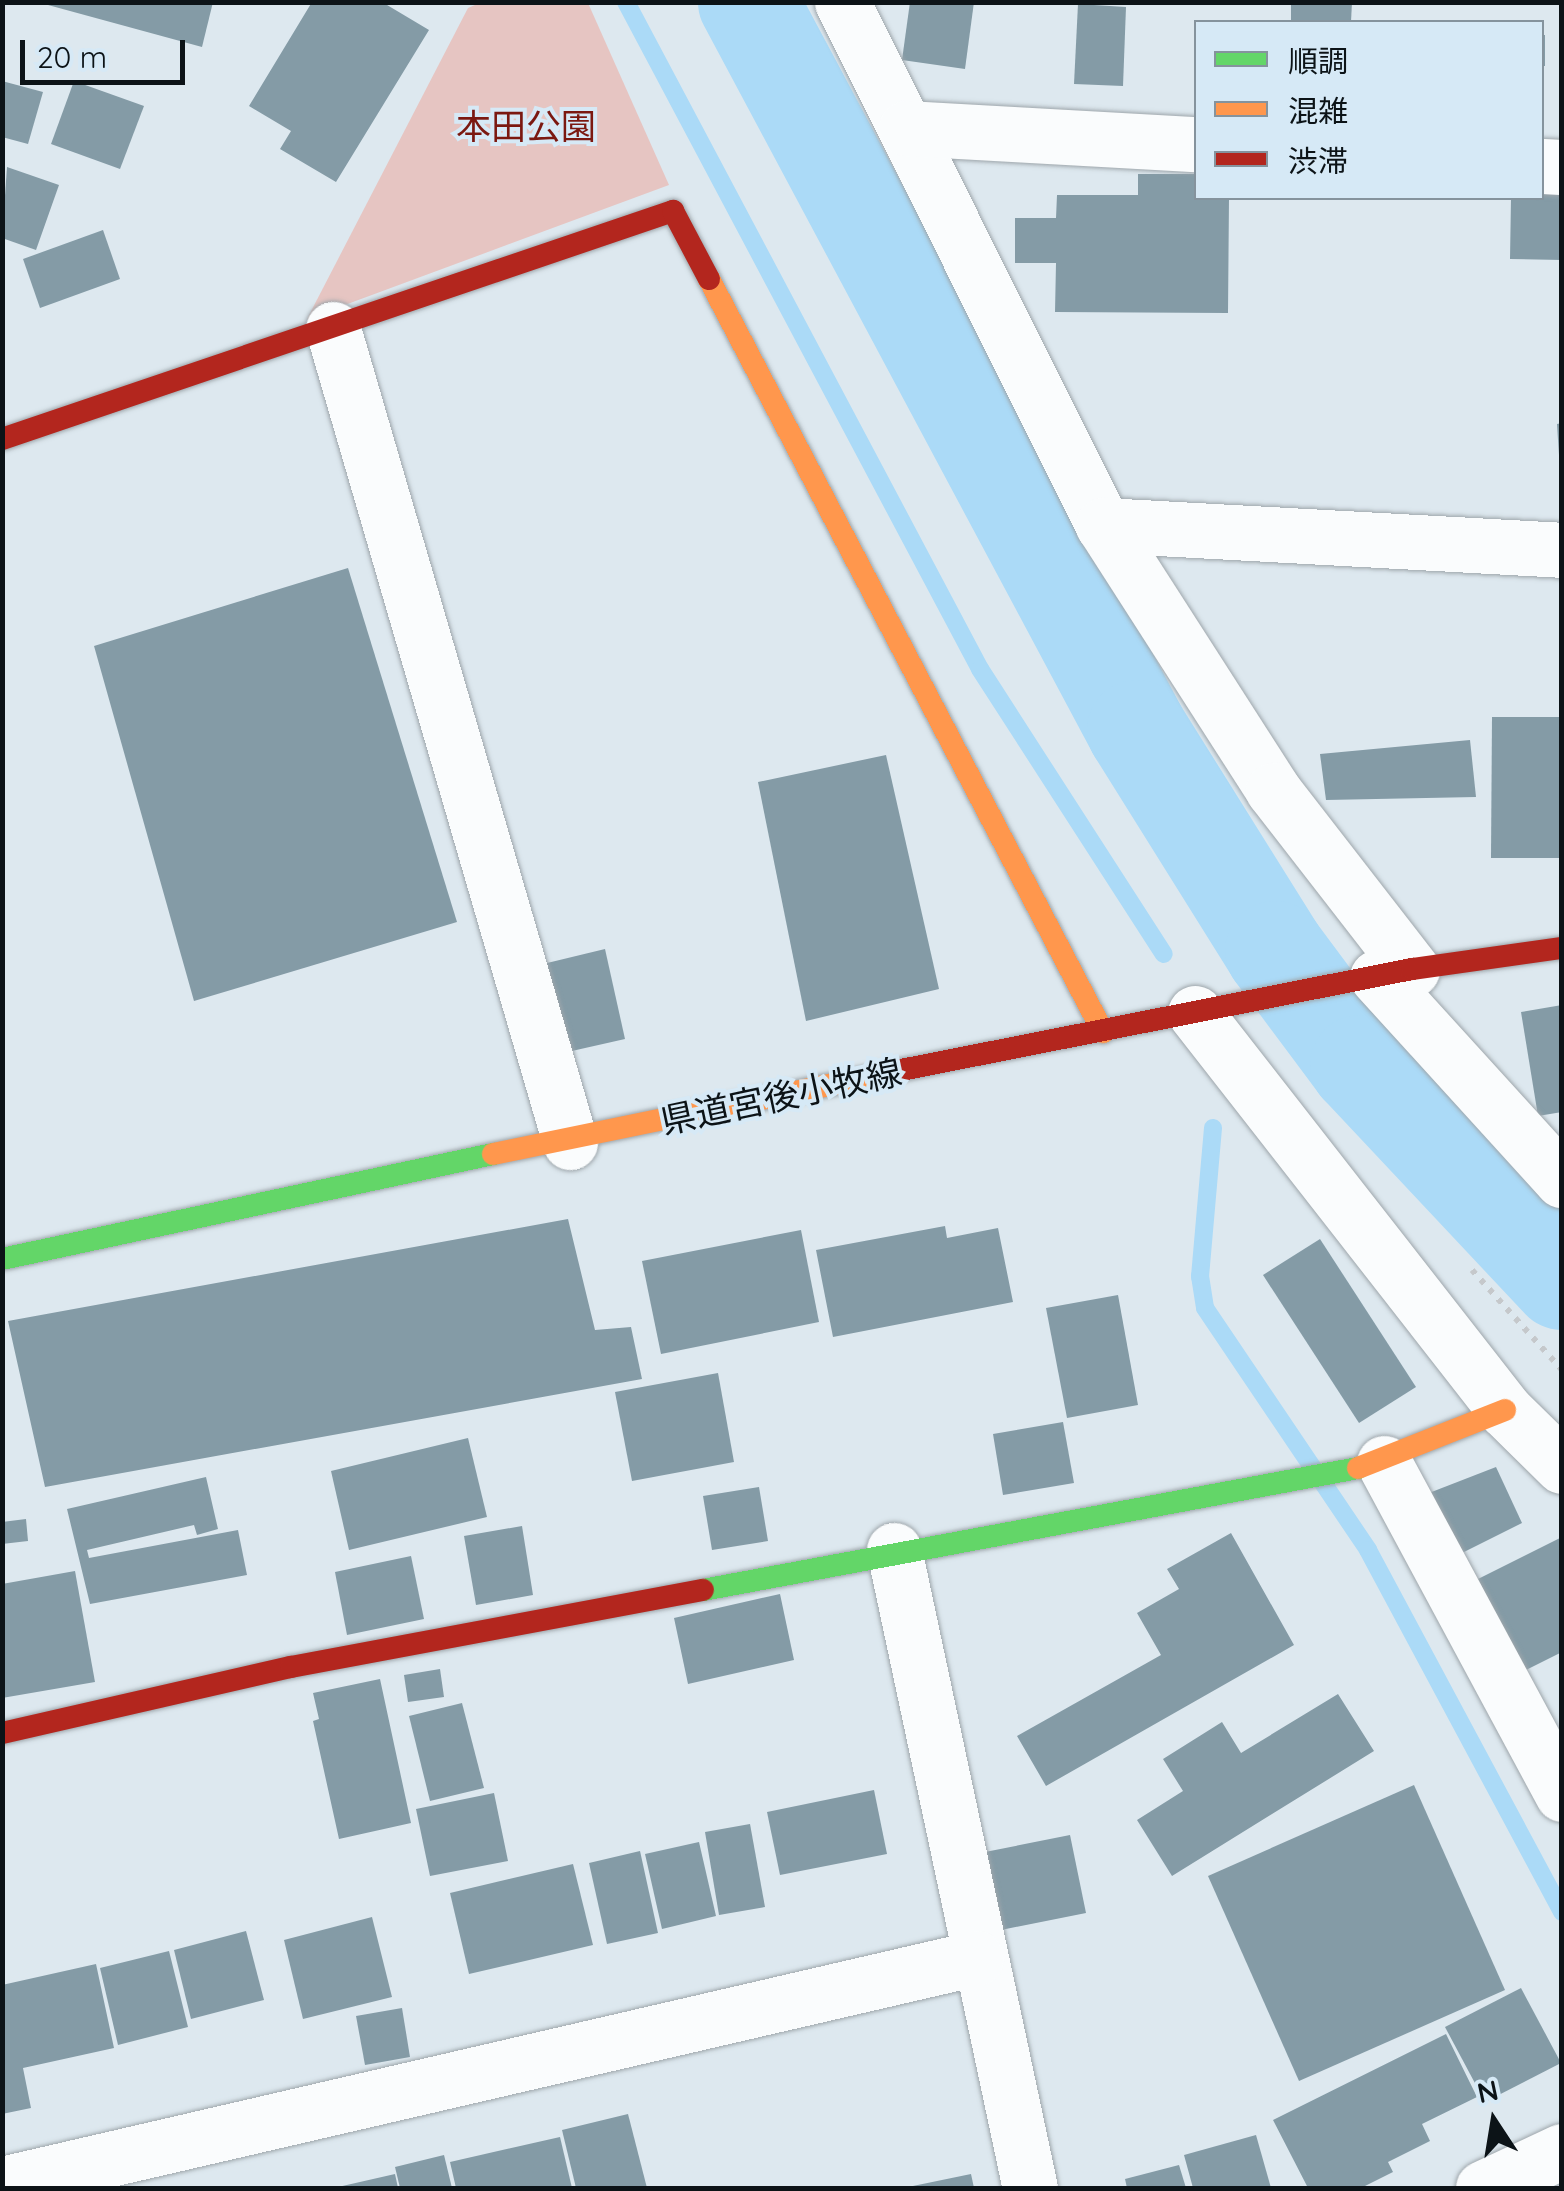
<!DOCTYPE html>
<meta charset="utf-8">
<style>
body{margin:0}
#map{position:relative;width:1564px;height:2191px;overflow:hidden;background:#dde8ef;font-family:Quicksand,"Noto Sans JP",sans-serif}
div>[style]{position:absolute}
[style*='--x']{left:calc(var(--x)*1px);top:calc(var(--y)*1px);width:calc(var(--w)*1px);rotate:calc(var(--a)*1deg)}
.green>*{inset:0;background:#e6c5c2}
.stream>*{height:18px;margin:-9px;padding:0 9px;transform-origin:9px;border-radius:9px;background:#abdaf7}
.river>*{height:100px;margin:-50px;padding:0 50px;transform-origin:50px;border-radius:50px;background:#abdaf7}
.building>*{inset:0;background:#849ba6}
.path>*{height:6px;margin-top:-3px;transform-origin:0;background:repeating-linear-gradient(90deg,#c5c8cb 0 5px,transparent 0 13px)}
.roads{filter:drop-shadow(0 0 2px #9ea6ab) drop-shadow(0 0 2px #9ea6ab)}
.street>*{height:55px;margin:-27.5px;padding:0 27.5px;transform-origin:27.5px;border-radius:27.5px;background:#fafcfd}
.fast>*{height:22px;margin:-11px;padding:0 11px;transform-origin:11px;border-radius:11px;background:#63d668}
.slow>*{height:22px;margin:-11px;padding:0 11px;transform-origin:11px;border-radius:11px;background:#ff974d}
.jam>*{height:22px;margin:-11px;padding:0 11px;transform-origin:11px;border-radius:11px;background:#b3261e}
span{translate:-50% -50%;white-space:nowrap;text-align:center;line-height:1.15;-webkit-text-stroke:8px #d6e9f6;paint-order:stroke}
.park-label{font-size:35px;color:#7b1810}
.street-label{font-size:35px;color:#0c1317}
.frame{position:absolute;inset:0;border:5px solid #0c1317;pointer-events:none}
.legend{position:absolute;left:1194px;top:20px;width:350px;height:180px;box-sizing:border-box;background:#d6e9f6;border:2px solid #85939d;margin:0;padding:12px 18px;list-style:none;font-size:30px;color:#0c1317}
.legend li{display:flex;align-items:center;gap:20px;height:50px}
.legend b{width:50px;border:2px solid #85939d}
.north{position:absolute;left:1444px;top:2071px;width:100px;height:100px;-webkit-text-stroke:8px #d6e9f6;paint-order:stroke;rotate:348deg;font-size:28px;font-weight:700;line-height:40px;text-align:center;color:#0c1317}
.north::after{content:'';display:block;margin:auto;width:35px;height:45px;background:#0c1317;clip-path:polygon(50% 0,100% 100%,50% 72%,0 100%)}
.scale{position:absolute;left:20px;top:40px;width:165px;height:45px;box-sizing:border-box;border:5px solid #0c1317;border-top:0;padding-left:12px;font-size:30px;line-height:35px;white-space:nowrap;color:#0c1317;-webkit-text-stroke:8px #d6e9f6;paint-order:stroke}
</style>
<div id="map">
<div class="green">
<div style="clip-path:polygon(482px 2px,588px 3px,669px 185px,307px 319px,468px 8px)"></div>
</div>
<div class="stream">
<div style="--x:626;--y:2;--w:755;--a:62.04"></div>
<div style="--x:980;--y:669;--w:339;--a:57.2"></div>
<div style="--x:1213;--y:1128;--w:149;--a:95"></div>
<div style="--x:1200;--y:1276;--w:32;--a:81"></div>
<div style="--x:1205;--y:1308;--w:292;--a:56"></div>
<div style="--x:1368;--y:1550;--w:411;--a:61.8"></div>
</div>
<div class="river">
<div style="--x:748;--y:2;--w:825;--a:61.88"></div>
<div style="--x:1137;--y:730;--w:261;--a:58"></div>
<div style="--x:1275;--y:951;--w:142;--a:53.3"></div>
<div style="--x:1360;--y:1065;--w:295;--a:46.8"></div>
</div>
<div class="building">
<div style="clip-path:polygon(37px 2px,213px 2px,202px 47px)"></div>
<div style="clip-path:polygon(312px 2px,382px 2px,429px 30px,336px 182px,280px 149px,291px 131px,249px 106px)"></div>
<div style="clip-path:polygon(910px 2px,974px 2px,965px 69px,902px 60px)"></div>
<div style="clip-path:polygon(1291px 2px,1352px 2px,1351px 22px,1291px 22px)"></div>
<div style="clip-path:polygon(1078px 4px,1126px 7px,1123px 86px,1074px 84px)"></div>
<div style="clip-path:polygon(1542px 35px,1545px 35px,1545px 66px,1542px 66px)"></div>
<div style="clip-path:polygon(2px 81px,43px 92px,28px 144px,2px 137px)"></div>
<div style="clip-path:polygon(74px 81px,144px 106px,120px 169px,51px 144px)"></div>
<div style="clip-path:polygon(7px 167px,59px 185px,36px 250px,2px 238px)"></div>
<div style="clip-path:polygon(1138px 174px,1196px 174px,1196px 198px,1229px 198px,1228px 313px,1055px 312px,1056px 263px,1015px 263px,1015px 218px,1056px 218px,1057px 195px,1138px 195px)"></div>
<div style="clip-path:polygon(1542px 191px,1562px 191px,1562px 260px,1510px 259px,1511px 198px,1542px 198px)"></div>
<div style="clip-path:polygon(103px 230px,120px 279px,40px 308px,23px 259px)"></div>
<div style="clip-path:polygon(1562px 423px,1562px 455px,1559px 455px,1557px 424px)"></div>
<div style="clip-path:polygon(348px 568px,457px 922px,194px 1001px,94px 646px)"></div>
<div style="clip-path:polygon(1492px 717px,1562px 717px,1562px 858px,1491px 858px)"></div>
<div style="clip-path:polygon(1470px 740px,1476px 797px,1326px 800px,1320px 754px)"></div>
<div style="clip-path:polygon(886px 755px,939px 989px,806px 1021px,758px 782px)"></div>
<div style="clip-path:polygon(605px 949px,625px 1039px,563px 1053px,543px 964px)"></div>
<div style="clip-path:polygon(1562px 1005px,1562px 1112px,1538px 1116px,1521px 1012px)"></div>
<div style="clip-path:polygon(568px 1219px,595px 1330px,631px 1327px,642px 1379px,45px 1487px,8px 1321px)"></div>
<div style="clip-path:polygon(945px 1226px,947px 1238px,998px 1228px,1013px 1302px,833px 1337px,816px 1250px)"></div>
<div style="clip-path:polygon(801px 1230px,819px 1322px,661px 1354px,642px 1261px)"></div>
<div style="clip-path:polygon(1320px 1239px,1416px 1387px,1359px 1423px,1263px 1275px)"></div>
<div style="clip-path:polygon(1118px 1295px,1138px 1405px,1067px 1418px,1046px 1308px)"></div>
<div style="clip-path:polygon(718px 1373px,734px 1462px,632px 1481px,615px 1392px)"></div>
<div style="clip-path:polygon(1063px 1422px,1074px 1483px,1003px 1495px,993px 1434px)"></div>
<div style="clip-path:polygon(468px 1438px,487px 1517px,349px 1550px,331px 1471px)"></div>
<div style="clip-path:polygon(1496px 1467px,1522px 1523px,1452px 1558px,1429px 1493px)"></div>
<div style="clip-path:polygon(206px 1477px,218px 1529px,197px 1535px,194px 1525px,87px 1550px,89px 1558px,238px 1530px,247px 1575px,90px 1604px,67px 1509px)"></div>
<div style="clip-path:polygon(759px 1487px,768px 1541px,712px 1550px,703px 1496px)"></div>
<div style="clip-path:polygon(26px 1519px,28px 1541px,2px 1544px,2px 1522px)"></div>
<div style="clip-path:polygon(522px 1526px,533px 1595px,476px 1605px,464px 1536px)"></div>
<div style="clip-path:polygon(1231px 1533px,1294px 1645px,1046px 1786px,1017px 1736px,1161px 1655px,1137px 1613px,1179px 1589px,1167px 1569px)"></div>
<div style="clip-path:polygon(1562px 1537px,1562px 1652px,1524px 1671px,1478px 1579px)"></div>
<div style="clip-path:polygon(411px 1556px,424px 1619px,347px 1635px,335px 1572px)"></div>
<div style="clip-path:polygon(75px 1571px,95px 1682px,2px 1698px,2px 1584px)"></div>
<div style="clip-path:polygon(780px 1594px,794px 1660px,688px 1684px,674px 1618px)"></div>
<div style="clip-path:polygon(440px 1669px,444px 1697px,408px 1702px,404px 1675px)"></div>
<div style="clip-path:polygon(380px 1679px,411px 1823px,339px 1839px,313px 1721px,319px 1719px,313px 1693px)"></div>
<div style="clip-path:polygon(1338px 1694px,1374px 1751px,1172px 1876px,1137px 1820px,1183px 1791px,1163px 1759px,1222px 1722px,1241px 1753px)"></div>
<div style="clip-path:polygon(462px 1703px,484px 1788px,430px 1801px,409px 1716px)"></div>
<div style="clip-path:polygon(1414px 1785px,1505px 1990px,1299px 2081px,1208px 1876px)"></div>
<div style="clip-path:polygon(874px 1790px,887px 1854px,780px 1875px,767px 1812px)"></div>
<div style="clip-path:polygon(494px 1793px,508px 1861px,430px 1876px,416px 1809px)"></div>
<div style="clip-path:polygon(750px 1824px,765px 1907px,719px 1915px,705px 1832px)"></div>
<div style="clip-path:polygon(1070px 1835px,1086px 1913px,991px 1932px,975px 1854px)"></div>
<div style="clip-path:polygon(699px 1842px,716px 1916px,662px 1929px,645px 1854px)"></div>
<div style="clip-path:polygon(640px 1851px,658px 1933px,607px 1944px,589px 1863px)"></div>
<div style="clip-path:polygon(573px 1864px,593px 1945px,469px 1974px,450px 1893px)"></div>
<div style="clip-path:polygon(372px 1917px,392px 1997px,303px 2019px,284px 1940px)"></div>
<div style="clip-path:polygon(246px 1931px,264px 2000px,191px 2019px,174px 1950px)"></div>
<div style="clip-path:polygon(169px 1951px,188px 2027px,118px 2045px,100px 1968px)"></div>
<div style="clip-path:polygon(96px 1964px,114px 2048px,23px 2068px,31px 2108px,2px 2114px,2px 1985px)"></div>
<div style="clip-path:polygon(1521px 1988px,1561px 2063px,1485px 2102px,1445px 2027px)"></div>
<div style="clip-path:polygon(402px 2008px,410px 2057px,365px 2065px,356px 2016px)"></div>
<div style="clip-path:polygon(1446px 2034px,1477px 2097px,1422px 2124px,1430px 2141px,1388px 2162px,1393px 2172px,1361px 2188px,1308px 2188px,1273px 2120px)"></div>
<div style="clip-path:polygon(628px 2114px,647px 2188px,576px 2188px,562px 2130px)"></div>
<div style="clip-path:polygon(1256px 2135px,1271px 2188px,1193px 2188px,1184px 2155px)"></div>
<div style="clip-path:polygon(560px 2137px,572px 2188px,456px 2188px,450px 2162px)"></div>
<div style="clip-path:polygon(444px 2155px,452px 2188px,400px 2188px,395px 2167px)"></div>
<div style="clip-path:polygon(1179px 2165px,1186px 2188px,1127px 2188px,1125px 2179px)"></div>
<div style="clip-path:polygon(395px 2174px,398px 2188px,338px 2188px,338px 2187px)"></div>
<div style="clip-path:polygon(971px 2174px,974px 2188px,908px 2188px,908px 2187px)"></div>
</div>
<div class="path">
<div style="--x:1472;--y:1270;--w:135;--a:48"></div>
</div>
<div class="roads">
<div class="street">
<div style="--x:842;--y:2;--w:585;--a:63.48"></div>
<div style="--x:1103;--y:525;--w:315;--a:57.3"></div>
<div style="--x:1273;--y:790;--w:227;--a:52.2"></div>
<div style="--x:906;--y:128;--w:290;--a:3.2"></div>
<div style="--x:1542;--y:166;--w:20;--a:3"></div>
<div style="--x:333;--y:329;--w:847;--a:73.75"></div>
<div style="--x:1103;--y:525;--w:460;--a:3.1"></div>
<div style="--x:1377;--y:977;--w:275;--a:47.7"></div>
<div style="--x:1195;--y:1013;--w:504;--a:52.02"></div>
<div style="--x:1505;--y:1410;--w:80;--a:44.5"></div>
<div style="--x:1384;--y:1463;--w:376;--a:61.7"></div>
<div style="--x:894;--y:1550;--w:652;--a:77.97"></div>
<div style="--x:2;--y:2184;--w:1000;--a:-13.06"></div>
<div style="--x:1483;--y:2188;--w:87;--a:-25.1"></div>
</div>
<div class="fast">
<div style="--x:2;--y:1259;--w:502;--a:-12.07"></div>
<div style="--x:703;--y:1590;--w:666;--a:-10.55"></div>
</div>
<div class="slow">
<div style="--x:709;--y:279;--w:850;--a:62.38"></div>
<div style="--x:493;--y:1154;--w:411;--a:-11.6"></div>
<div style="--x:1358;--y:1468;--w:158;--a:-21.5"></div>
</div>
<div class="jam">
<div style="--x:2;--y:439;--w:709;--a:-18.77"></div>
<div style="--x:673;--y:211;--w:77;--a:62.1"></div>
<div style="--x:896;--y:1071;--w:526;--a:-11.18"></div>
<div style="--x:1412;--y:969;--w:151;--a:-8"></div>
<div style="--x:2;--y:1733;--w:296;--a:-12.9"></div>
<div style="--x:291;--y:1667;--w:419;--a:-10.6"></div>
</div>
</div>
<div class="park-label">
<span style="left:526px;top:126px">本田公園</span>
</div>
<div class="street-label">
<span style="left:781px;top:1096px;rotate:-12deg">県道宮後小牧線</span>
</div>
<div class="frame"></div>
<ul class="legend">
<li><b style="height:12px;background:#63d668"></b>順調</li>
<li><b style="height:12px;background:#ff974d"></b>混雑</li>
<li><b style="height:12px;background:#b3261e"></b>渋滞</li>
</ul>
<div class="north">N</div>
<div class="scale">20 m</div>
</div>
